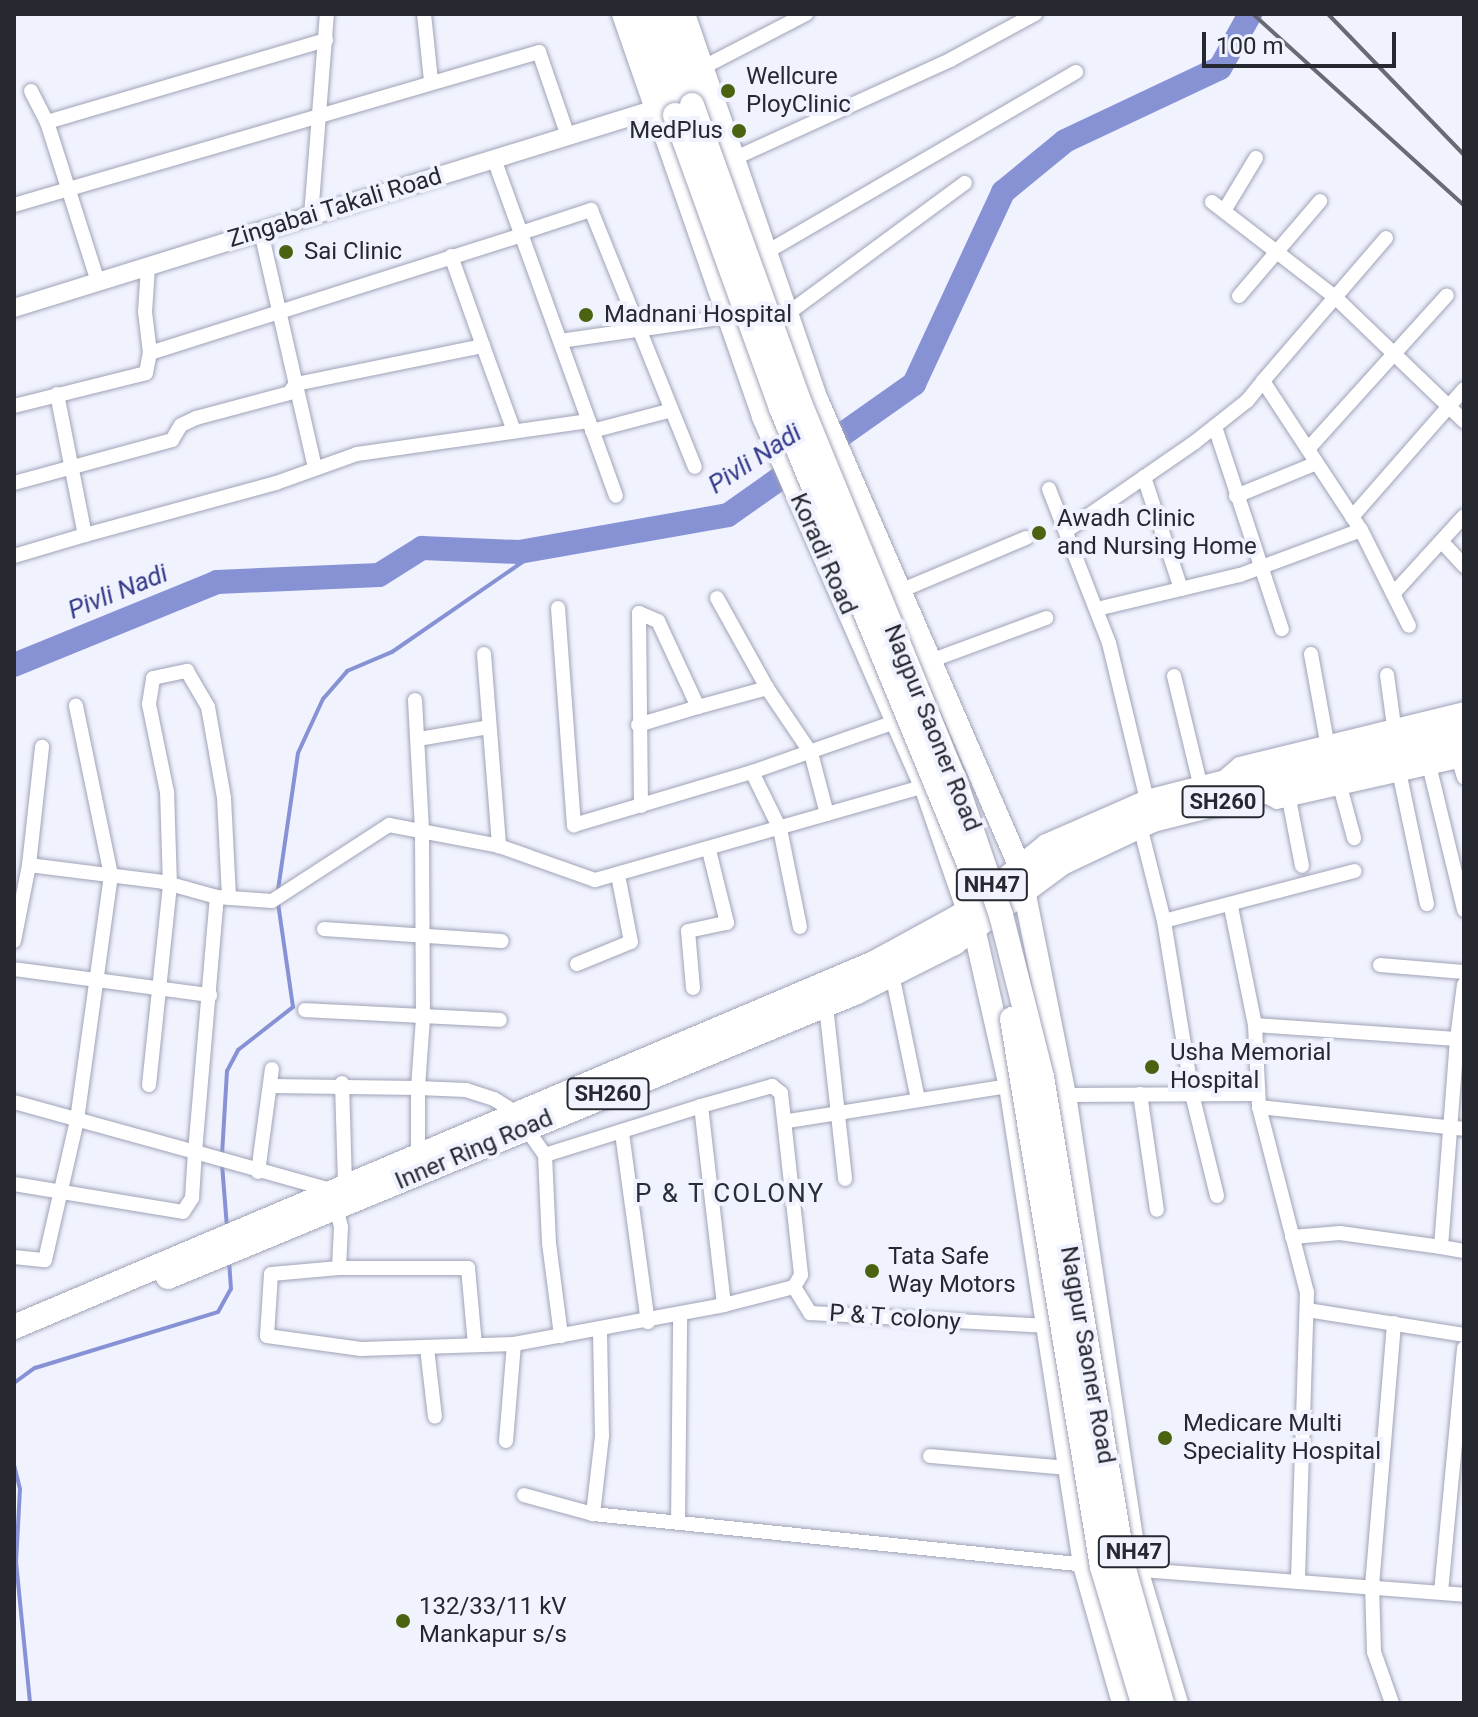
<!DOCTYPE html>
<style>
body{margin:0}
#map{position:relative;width:1478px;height:1717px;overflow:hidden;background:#f0f2fe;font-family:Roboto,sans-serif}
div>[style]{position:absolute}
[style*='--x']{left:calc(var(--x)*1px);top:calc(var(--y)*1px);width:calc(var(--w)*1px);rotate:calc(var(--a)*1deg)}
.stream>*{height:4px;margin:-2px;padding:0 2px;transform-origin:2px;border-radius:2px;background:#8792d5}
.river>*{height:24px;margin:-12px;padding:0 12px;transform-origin:12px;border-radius:12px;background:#8792d5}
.roads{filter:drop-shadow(0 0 2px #9fa3b6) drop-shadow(0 0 2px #9fa3b6)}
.minor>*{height:14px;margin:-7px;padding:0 7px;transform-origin:7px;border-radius:7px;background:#fff}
.tertiary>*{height:18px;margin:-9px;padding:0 9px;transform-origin:9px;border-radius:9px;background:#fff}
.primary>*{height:22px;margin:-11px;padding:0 11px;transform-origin:11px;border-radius:11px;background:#fff}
.trunk>*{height:24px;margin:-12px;padding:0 12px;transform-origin:12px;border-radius:12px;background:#fff}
.rail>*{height:4px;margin:-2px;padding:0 2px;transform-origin:2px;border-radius:2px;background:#696b74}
.bridges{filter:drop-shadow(0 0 2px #9fa3b6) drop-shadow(0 0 2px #9fa3b6)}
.trunk-bridge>*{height:24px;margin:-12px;padding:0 12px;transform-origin:12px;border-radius:12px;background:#fff}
.dots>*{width:22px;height:22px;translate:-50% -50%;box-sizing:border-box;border:4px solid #f0f2fe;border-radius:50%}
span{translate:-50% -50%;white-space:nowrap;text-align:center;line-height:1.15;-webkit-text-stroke:8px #f0f2fe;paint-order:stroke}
.shield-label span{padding:2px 6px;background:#f0f2fe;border:2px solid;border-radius:6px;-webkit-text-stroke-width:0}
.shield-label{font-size:22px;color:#26282f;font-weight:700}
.poi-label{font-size:24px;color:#26282f}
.left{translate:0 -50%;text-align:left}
.right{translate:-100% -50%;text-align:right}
.street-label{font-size:24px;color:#26282f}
.water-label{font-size:26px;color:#363b8a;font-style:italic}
.neighbourhood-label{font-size:26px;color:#292c3b;letter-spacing:2px}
.frame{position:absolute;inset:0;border:16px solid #26282f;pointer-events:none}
.scale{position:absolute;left:1202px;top:32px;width:194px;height:36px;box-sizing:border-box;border:4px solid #26282f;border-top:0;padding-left:10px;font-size:24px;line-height:28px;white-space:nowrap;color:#26282f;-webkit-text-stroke:6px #f0f2fe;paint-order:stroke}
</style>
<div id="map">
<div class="stream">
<div style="--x:278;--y:890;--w:138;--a:-81.7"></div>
<div style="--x:298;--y:753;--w:60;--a:-65.2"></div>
<div style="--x:323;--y:699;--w:37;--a:-49"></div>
<div style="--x:347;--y:671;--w:49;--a:-22.9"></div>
<div style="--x:392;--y:652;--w:183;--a:-34.6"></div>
<div style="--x:222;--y:1155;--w:84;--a:-86.6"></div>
<div style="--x:227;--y:1071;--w:24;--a:-62"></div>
<div style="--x:238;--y:1050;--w:70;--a:-38"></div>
<div style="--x:293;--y:1007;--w:105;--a:-98.2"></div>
<div style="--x:222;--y:1164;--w:63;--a:85.5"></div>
<div style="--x:14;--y:1383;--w:26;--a:-36"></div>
<div style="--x:35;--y:1368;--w:191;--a:-17"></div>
<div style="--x:218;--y:1312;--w:26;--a:-61"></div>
<div style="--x:231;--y:1289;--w:30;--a:-94"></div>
<div style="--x:14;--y:1465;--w:25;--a:76"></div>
<div style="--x:20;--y:1489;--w:73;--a:93.1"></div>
<div style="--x:16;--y:1562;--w:142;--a:84.3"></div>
</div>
<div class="river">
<div style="--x:14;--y:665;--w:219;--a:-22.2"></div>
<div style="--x:217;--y:582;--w:162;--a:-2.5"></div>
<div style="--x:379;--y:575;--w:51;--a:-32.1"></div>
<div style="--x:422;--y:548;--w:97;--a:2.4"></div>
<div style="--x:519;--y:552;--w:212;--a:-10"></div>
<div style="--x:728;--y:515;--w:228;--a:-35.2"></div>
<div style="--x:914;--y:384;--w:212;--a:-65.1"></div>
<div style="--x:1003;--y:192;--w:80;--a:-39.4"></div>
<div style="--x:1065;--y:141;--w:171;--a:-25.2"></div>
<div style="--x:1220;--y:68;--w:62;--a:-60.9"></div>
</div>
<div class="roads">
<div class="minor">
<div style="--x:424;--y:14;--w:67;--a:84"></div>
<div style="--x:698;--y:70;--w:122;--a:-27.4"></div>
<div style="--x:31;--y:91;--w:35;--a:63"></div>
<div style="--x:47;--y:122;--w:168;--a:72.3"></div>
<div style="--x:47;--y:122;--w:291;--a:-16.4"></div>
<div style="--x:494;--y:159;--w:358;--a:70.1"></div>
<div style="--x:733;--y:159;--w:239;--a:-24.5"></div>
<div style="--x:950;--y:60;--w:97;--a:-28.4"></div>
<div style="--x:1212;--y:202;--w:155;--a:37.7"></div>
<div style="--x:1335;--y:297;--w:179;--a:43.9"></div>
<div style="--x:14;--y:205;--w:547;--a:-16.25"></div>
<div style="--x:539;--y:52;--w:89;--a:71"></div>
<div style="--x:1224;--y:211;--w:62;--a:-58.9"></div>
<div style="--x:311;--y:216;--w:203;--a:-85.5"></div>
<div style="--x:261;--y:232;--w:241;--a:77.1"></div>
<div style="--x:521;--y:233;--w:74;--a:-18.2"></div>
<div style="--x:591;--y:210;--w:277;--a:68"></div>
<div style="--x:1386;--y:238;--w:189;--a:130.7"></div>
<div style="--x:1263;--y:381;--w:178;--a:56.7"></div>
<div style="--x:1361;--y:530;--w:107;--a:63.4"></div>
<div style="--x:765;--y:253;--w:360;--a:-30.2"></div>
<div style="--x:451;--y:256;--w:96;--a:70.4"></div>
<div style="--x:148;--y:267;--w:45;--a:93.8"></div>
<div style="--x:145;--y:312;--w:41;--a:83"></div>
<div style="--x:1239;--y:296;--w:125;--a:-49.5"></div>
<div style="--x:787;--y:314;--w:221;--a:-36.4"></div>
<div style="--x:560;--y:341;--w:154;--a:-8.2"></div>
<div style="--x:712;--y:319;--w:18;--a:-34"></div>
<div style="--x:57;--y:394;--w:144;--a:78.8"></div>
<div style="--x:85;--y:535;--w:198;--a:-15.2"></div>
<div style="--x:276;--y:483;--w:86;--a:-19.7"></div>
<div style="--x:357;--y:454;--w:234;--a:-8.1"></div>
<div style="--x:14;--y:406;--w:136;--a:-14"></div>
<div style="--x:146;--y:373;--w:20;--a:-79"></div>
<div style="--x:150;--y:353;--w:389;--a:-17.6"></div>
<div style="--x:1215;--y:427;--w:213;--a:71.7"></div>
<div style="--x:592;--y:431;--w:79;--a:-14.7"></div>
<div style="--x:1308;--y:449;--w:207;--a:-47.9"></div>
<div style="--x:1144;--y:477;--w:118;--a:71.7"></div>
<div style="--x:14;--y:483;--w:164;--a:-15.2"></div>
<div style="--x:172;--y:440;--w:17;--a:-59"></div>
<div style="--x:181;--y:425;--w:17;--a:-25"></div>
<div style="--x:196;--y:418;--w:96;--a:-15"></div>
<div style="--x:289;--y:393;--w:11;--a:-52"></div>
<div style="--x:296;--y:384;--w:191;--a:-11.5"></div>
<div style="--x:483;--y:346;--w:90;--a:70"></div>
<div style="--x:1049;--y:489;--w:165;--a:68.7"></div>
<div style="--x:1109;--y:643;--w:170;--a:76.4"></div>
<div style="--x:1236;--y:496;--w:87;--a:-22.2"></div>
<div style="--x:1352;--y:517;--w:170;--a:-48.8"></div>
<div style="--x:1069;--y:529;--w:153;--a:-34.6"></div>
<div style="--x:1195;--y:442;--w:66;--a:-38.3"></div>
<div style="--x:1247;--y:401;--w:26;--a:-51"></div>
<div style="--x:1442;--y:542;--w:33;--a:47"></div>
<div style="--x:14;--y:556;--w:74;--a:-16.5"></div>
<div style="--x:900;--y:591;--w:137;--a:-22.8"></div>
<div style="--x:1393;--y:594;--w:105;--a:-47.7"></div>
<div style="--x:717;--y:598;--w:103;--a:60.9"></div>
<div style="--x:558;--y:608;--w:218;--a:85.8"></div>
<div style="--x:574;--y:825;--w:186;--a:-16.6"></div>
<div style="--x:752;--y:772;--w:151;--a:-19.3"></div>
<div style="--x:1097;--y:609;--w:147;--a:-13.4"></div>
<div style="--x:1240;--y:575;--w:129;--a:-20.4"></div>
<div style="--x:484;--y:654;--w:193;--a:85.5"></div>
<div style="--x:1311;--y:654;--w:89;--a:79.7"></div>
<div style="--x:930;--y:661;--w:124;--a:-20.3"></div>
<div style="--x:1387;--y:675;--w:51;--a:82.2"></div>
<div style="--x:1174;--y:676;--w:115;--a:76.4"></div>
<div style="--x:415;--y:700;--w:131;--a:86.9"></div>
<div style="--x:422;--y:831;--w:187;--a:89.7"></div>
<div style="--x:423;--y:1018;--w:70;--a:94.1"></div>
<div style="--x:418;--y:1088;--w:48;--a:2.4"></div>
<div style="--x:466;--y:1090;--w:29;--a:18"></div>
<div style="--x:494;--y:1099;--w:26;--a:32"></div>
<div style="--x:638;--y:725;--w:63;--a:-16.7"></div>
<div style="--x:419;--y:739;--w:71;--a:-9.7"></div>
<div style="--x:1459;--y:761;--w:17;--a:73"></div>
<div style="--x:1430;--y:769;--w:145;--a:76.4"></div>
<div style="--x:752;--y:772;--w:64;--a:63.8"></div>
<div style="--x:780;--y:829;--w:100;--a:78.5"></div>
<div style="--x:1400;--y:776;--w:131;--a:78.1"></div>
<div style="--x:1223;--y:778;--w:21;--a:-41"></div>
<div style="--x:1239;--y:764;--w:232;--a:-13.7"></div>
<div style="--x:1341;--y:790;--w:50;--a:74.8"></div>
<div style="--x:1260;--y:793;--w:19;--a:28"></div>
<div style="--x:1277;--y:802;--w:192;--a:-12.7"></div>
<div style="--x:1289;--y:799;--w:68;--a:79"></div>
<div style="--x:641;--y:806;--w:193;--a:-90.6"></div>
<div style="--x:639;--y:613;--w:21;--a:23"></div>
<div style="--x:658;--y:621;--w:95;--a:65.1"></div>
<div style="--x:698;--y:707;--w:72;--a:-15.4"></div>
<div style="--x:767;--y:688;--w:78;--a:55.9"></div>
<div style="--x:811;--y:753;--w:63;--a:75.3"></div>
<div style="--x:1140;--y:826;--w:98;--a:75.8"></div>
<div style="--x:1164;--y:921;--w:175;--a:80.8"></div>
<div style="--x:1192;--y:1094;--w:105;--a:76.2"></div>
<div style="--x:29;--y:865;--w:119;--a:-83.7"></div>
<div style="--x:1231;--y:907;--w:120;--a:78.5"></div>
<div style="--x:1255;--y:1025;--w:82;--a:87.2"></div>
<div style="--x:1259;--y:1107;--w:191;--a:75.5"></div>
<div style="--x:1307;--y:1292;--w:290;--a:91.8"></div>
<div style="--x:1164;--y:921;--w:197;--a:-14.7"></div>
<div style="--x:324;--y:929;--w:178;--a:3.9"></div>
<div style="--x:14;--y:941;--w:77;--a:-78.8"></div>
<div style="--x:29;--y:865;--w:135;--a:7.2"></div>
<div style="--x:163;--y:882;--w:56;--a:15.5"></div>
<div style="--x:217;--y:897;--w:55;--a:4.2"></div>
<div style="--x:272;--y:901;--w:140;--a:-33"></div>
<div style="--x:389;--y:825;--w:112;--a:10.8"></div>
<div style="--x:499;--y:846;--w:102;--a:19.5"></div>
<div style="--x:595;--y:880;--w:343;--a:-15.9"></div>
<div style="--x:577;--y:964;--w:58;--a:-22.2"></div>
<div style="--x:631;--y:942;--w:68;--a:-101"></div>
<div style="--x:1380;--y:965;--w:84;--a:4.8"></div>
<div style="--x:14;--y:969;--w:198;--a:7.6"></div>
<div style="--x:892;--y:974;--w:128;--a:78.3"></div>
<div style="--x:693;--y:988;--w:57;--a:-95"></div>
<div style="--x:688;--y:931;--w:40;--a:-12"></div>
<div style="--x:727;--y:923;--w:75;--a:-103.9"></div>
<div style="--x:826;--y:1006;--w:174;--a:83.7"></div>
<div style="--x:305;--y:1010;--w:195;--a:2.9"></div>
<div style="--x:1255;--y:1025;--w:202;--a:4"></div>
<div style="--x:1457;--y:1039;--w:55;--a:-82.7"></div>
<div style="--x:342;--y:1083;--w:100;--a:88.3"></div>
<div style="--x:149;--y:1085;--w:200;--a:-84"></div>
<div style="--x:170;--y:886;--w:94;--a:-91.8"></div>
<div style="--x:167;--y:792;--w:90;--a:-101.6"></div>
<div style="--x:149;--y:704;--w:26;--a:-81"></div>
<div style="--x:153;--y:678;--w:35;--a:-12"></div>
<div style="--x:187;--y:671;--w:42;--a:59.7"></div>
<div style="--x:208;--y:707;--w:92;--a:80"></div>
<div style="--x:224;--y:798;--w:100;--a:87.1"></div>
<div style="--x:271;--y:1086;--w:147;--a:0.8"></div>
<div style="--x:418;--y:1088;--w:66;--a:90"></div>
<div style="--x:1140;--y:1094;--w:117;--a:81.7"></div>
<div style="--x:1065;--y:1095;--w:192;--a:-0.3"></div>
<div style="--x:14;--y:1102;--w:188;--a:15.4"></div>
<div style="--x:195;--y:1152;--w:256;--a:-85.1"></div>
<div style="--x:701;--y:1106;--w:74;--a:-15.7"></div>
<div style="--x:772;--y:1086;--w:11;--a:38"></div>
<div style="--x:781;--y:1093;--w:183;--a:83.7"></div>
<div style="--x:801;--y:1275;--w:14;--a:120"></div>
<div style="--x:1259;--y:1107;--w:206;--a:6.1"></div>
<div style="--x:788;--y:1121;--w:225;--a:-9"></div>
<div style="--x:526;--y:1128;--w:33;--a:55"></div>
<div style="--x:545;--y:1155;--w:164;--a:-17.4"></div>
<div style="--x:701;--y:1106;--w:200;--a:83.4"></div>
<div style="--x:724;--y:1305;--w:72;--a:-14.4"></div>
<div style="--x:794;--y:1287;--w:31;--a:58"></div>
<div style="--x:810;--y:1313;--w:239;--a:3.1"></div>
<div style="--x:622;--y:1133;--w:191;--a:82.2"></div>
<div style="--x:545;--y:1155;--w:88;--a:87.4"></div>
<div style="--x:549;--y:1243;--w:94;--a:82.6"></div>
<div style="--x:258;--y:1172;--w:104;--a:-82.3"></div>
<div style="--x:14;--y:1184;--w:171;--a:9.4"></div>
<div style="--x:183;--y:1212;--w:17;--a:-57"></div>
<div style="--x:192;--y:1198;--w:46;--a:-86.3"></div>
<div style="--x:195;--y:1152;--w:141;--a:15.6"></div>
<div style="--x:336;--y:1207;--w:21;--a:76"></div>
<div style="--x:341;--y:1227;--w:41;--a:92.8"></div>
<div style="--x:339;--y:1268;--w:68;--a:175"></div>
<div style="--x:271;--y:1274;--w:62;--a:93.7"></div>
<div style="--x:267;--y:1336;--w:95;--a:7.9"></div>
<div style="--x:361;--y:1349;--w:153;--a:-1.9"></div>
<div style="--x:514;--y:1344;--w:214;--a:-10.5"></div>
<div style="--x:1292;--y:1237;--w:48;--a:-4.8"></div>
<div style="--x:1340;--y:1233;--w:102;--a:7.9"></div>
<div style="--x:1441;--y:1247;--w:209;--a:-85.6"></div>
<div style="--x:1457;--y:1039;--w:7;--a:8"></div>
<div style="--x:1441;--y:1247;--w:23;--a:10"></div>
<div style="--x:14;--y:1257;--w:31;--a:6"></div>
<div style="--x:45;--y:1260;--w:144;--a:-77.1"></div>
<div style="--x:77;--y:1120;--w:247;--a:-82.1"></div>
<div style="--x:111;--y:875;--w:173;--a:-101.7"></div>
<div style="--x:339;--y:1268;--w:129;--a:0"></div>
<div style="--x:468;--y:1268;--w:77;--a:84.8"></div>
<div style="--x:1307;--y:1310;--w:159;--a:9"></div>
<div style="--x:427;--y:1348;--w:69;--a:83.4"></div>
<div style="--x:506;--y:1441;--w:97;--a:-85.3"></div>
<div style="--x:930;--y:1456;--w:137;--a:5"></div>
<div style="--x:524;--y:1495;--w:72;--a:15.4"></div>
<div style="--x:593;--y:1514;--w:499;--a:5.9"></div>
<div style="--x:593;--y:1514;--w:79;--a:-83.4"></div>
<div style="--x:602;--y:1436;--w:106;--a:-91.1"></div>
<div style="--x:678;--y:1523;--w:207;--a:-89.4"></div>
<div style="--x:1129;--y:1569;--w:336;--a:4.4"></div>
<div style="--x:1441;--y:1592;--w:245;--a:-84.6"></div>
<div style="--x:1392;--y:1703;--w:54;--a:-109.4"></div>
<div style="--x:1374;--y:1652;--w:66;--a:-91.7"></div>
<div style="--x:1372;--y:1586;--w:264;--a:-85.2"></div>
</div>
<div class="tertiary">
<div style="--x:14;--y:308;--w:685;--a:-17.24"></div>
</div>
<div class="primary">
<div style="--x:623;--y:14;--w:427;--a:70.8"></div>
<div style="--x:763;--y:417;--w:403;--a:66.3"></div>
<div style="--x:925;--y:786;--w:150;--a:71"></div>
<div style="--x:974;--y:928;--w:162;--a:77.2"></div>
<div style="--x:1010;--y:1086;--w:485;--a:81.2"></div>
<div style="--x:1084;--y:1565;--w:143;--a:74.2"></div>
<div style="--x:684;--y:14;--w:403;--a:71"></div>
<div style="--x:815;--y:395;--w:512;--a:66.54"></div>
<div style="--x:1019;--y:865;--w:235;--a:78.7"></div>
<div style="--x:1065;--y:1095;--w:480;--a:81.4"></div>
<div style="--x:1137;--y:1570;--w:139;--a:73.3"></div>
</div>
<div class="trunk">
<div style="--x:641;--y:14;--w:107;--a:71.4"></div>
<div style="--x:662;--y:14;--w:96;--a:71.8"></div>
<div style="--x:168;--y:1277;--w:746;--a:-22.47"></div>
<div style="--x:857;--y:992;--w:109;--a:-26.8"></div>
<div style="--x:954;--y:943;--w:134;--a:-36.5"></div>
<div style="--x:1062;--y:863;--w:101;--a:-25.3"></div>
<div style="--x:1153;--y:820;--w:321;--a:-14.1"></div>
<div style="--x:14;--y:1327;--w:934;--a:-22.94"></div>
<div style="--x:874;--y:963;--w:98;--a:-28.7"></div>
<div style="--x:960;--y:916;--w:112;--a:-38.8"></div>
<div style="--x:1047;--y:846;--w:109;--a:-23.7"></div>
<div style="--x:1147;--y:802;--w:327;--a:-14.2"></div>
</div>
</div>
<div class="rail">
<div style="--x:1253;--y:14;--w:285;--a:42.2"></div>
<div style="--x:1328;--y:14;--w:196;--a:46"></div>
</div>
<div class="bridges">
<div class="trunk-bridge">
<div style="--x:692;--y:105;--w:315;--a:70.1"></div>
<div style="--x:799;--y:401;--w:408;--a:67.7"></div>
<div style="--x:954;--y:778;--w:145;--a:71.1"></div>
<div style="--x:1001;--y:915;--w:167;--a:75.8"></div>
<div style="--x:1042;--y:1077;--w:499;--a:80.5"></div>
<div style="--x:1124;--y:1569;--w:139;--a:74.2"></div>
<div style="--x:675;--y:115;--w:312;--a:70.1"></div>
<div style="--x:781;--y:408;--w:493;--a:67.6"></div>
<div style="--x:1012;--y:1019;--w:555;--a:80.67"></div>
<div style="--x:1102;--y:1567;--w:142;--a:73.2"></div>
</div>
</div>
<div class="dots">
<div style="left:728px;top:91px;background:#4b6311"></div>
<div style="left:739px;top:131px;background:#4b6311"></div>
<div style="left:286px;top:252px;background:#4b6311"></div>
<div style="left:586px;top:315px;background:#4b6311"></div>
<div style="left:1039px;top:533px;background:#4b6311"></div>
<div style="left:1152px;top:1067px;background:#4b6311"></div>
<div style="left:872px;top:1271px;background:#4b6311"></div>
<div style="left:1165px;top:1438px;background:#4b6311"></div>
<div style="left:403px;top:1621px;background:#4b6311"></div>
</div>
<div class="shield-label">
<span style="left:1223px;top:802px">SH260</span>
<span style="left:992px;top:885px">NH47</span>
<span style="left:608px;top:1094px">SH260</span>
<span style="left:1134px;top:1552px">NH47</span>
</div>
<div class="poi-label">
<span class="left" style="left:746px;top:91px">Wellcure<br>PloyClinic</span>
<span class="right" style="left:723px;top:131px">MedPlus</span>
<span class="left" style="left:304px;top:252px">Sai Clinic</span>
<span class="left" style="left:604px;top:315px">Madnani Hospital</span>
<span class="left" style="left:1057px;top:533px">Awadh Clinic<br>and Nursing Home</span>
<span class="left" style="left:1170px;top:1067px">Usha Memorial<br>Hospital</span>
<span class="left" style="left:888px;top:1271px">Tata Safe<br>Way Motors</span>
<span class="left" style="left:1183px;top:1438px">Medicare Multi<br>Speciality Hospital</span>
<span class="left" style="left:419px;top:1621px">132/33/11 kV<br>Mankapur s/s</span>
</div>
<div class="street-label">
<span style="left:335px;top:208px;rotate:-17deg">Zingabai Takali Road</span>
<span style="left:823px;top:554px;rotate:66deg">Koradi Road</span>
<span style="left:932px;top:728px;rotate:68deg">Nagpur Saoner Road</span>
<span style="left:474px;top:1150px;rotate:-23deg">Inner Ring Road</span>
<span style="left:895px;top:1318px;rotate:4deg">P &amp; T colony</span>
<span style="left:1087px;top:1355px;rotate:80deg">Nagpur Saoner Road</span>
</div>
<div class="water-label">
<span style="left:755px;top:459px;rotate:-33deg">Pivli Nadi</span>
<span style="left:118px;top:592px;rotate:-22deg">Pivli Nadi</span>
</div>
<div class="neighbourhood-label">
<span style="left:730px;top:1194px">P &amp; T COLONY</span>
</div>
<div class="frame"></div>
<div class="scale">100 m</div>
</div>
